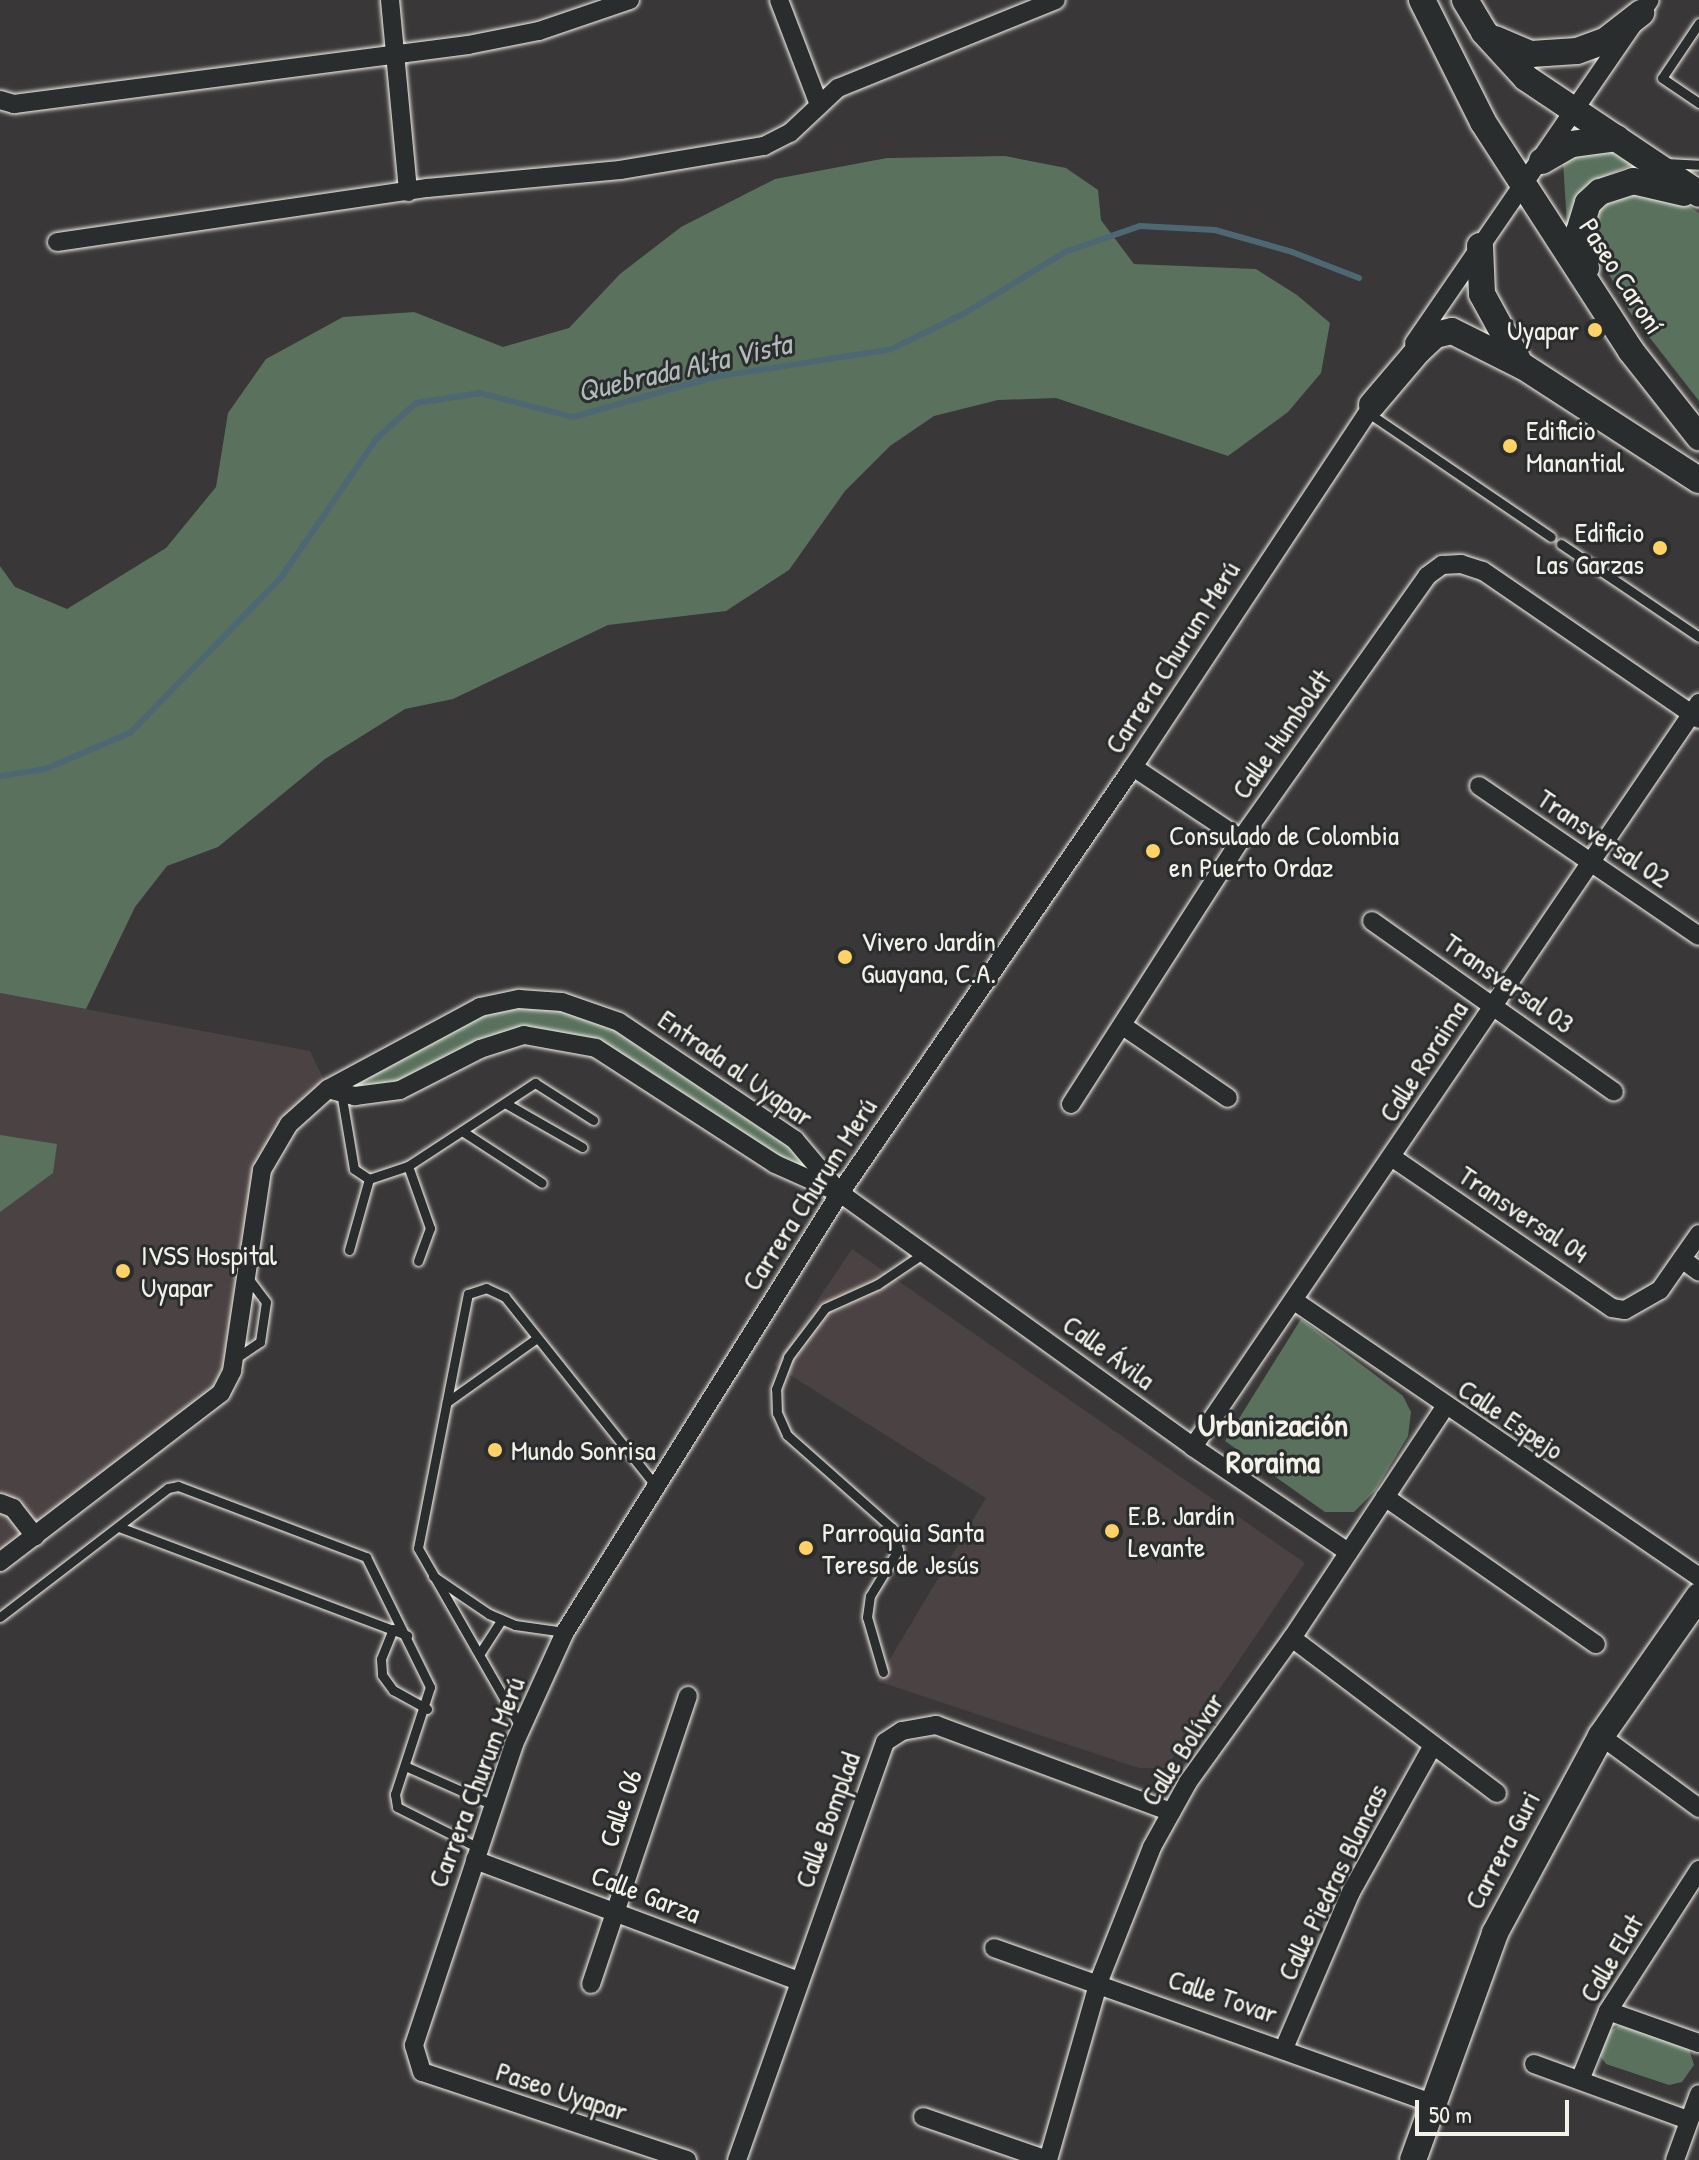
<!DOCTYPE html>
<meta charset="utf-8">
<style>
body{margin:0}
#map{position:relative;width:1699px;height:2160px;overflow:hidden;background:#393738;font-family:"Patrick Hand",sans-serif}
div>[style]{position:absolute}
[style*='--x']{left:calc(var(--x)*1px);top:calc(var(--y)*1px);width:calc(var(--w)*1px);rotate:calc(var(--a)*1deg)}
.built>*{inset:0;background:#4b4343}
.green>*{inset:0;background:#5a715e}
.stream>*{height:6px;margin:-3px;padding:0 3px;transform-origin:3px;border-radius:3px;background:#4e6873}
.roads{filter:drop-shadow(0 0 2px #f4f1e8) drop-shadow(0 0 2px #f4f1e8)}
.lane>*{height:9px;margin:-4.5px;padding:0 4.5px;transform-origin:4.5px;border-radius:4.5px;background:#2a2d2e}
.street>*{height:18px;margin:-9px;padding:0 9px;transform-origin:9px;border-radius:9px;background:#2a2d2e}
.secondary>*{height:26px;margin:-13px;padding:0 13px;transform-origin:13px;border-radius:13px;background:#2a2d2e}
.dots>*{width:22px;height:22px;translate:-50% -50%;box-sizing:border-box;border:4px solid #2a2d2e;border-radius:50%}
span{translate:-50% -50%;white-space:nowrap;text-align:center;line-height:1.15;-webkit-text-stroke:6px #2a2d2e;paint-order:stroke}
.street-label{font-size:28px;color:#f4f1e8}
.poi-label{font-size:28px;color:#f4f1e8}
.right{translate:-100% -50%;text-align:right}
.left{translate:0 -50%;text-align:left}
.water-label{font-size:30px;color:#b2bab9;font-style:italic}
.quarter-label{font-size:32px;color:#f4f1e8;font-weight:700}
.scale{position:absolute;left:1415px;top:2100px;width:154px;height:36px;box-sizing:border-box;border:4px solid #f4f1e8;border-top:0;padding-left:10px;font-size:24px;line-height:28px;white-space:nowrap;color:#f4f1e8;-webkit-text-stroke:6px #2a2d2e;paint-order:stroke}
</style>
<div id="map">
<div class="built">
<div style="clip-path:polygon(0 993px,310px 1051px,328px 1089px,277px 1138px,227px 1382px,0 1559px)"></div>
<div style="clip-path:polygon(852px 1249px,1305px 1563px,1166px 1768px,1139px 1768px,877px 1681px,986px 1498px,774px 1365px)"></div>
</div>
<div class="green">
<div style="clip-path:polygon(1606px 149px,1636px 163px,1594px 181px,1567px 225px,1563px 161px)"></div>
<div style="clip-path:polygon(1005px 156px,1066px 168px,1098px 190px,1101px 220px,1134px 264px,1256px 269px,1297px 295px,1330px 323px,1321px 373px,1288px 412px,1228px 456px,1056px 398px,998px 400px,934px 416px,890px 446px,845px 491px,789px 570px,726px 611px,608px 625px,453px 699px,405px 709px,325px 759px,218px 847px,167px 866px,135px 907px,86px 1009px,0 993px,0 566px,15px 587px,67px 609px,166px 548px,216px 487px,228px 413px,266px 359px,343px 317px,414px 312px,503px 347px,569px 328px,620px 274px,681px 227px,775px 179px,887px 158px)"></div>
<div style="clip-path:polygon(1665px 190px,1699px 213px,1699px 401px,1629px 311px,1592px 243px,1601px 205px,1610px 195px)"></div>
<div style="clip-path:polygon(480px 1007px,586px 1008px,795px 1140px,840px 1193px,617px 1059px,524px 1035px,400px 1090px,328px 1089px)"></div>
<div style="clip-path:polygon(0 1135px,57px 1144px,53px 1173px,0 1212px)"></div>
<div style="clip-path:polygon(1301px 1319px,1403px 1396px,1411px 1412px,1408px 1436px,1375px 1491px,1354px 1512px,1325px 1512px,1225px 1441px)"></div>
<div style="clip-path:polygon(1621px 2025px,1689px 2049px,1694px 2065px,1682px 2082px,1669px 2085px,1606px 2064px,1598px 2053px,1603px 2034px)"></div>
</div>
<div class="stream">
<div style="--x:0;--y:776;--w:46;--a:-8.8"></div>
<div style="--x:45;--y:769;--w:92;--a:-23"></div>
<div style="--x:130;--y:733;--w:215;--a:-45.8"></div>
<div style="--x:280;--y:579;--w:171;--a:-55.5"></div>
<div style="--x:377;--y:438;--w:52;--a:-41.9"></div>
<div style="--x:416;--y:403;--w:65;--a:-8.9"></div>
<div style="--x:480;--y:393;--w:96;--a:14.5"></div>
<div style="--x:573;--y:417;--w:147;--a:-15.8"></div>
<div style="--x:714;--y:377;--w:180;--a:-8.9"></div>
<div style="--x:892;--y:349;--w:81;--a:-26.3"></div>
<div style="--x:965;--y:313;--w:117;--a:-31.4"></div>
<div style="--x:1065;--y:252;--w:79;--a:-19.1"></div>
<div style="--x:1140;--y:226;--w:75;--a:3.1"></div>
<div style="--x:1215;--y:230;--w:80;--a:15.9"></div>
<div style="--x:1292;--y:252;--w:72;--a:21.2"></div>
</div>
<div class="roads">
<div class="lane">
<div style="--x:1699;--y:23;--w:66;--a:123.9"></div>
<div style="--x:1662;--y:78;--w:45;--a:34"></div>
<div style="--x:1666;--y:163;--w:33;--a:3"></div>
<div style="--x:1367;--y:412;--w:222;--a:34.2"></div>
<div style="--x:1561;--y:544;--w:166;--a:34"></div>
<div style="--x:341;--y:1092;--w:78;--a:80.4"></div>
<div style="--x:354;--y:1169;--w:18;--a:34"></div>
<div style="--x:369;--y:1179;--w:41;--a:-18.4"></div>
<div style="--x:408;--y:1166;--w:152;--a:-33.2"></div>
<div style="--x:535;--y:1083;--w:69;--a:32.5"></div>
<div style="--x:505;--y:1103;--w:89;--a:29.7"></div>
<div style="--x:462;--y:1131;--w:95;--a:33"></div>
<div style="--x:408;--y:1166;--w:66;--a:70.5"></div>
<div style="--x:430;--y:1228;--w:35;--a:110"></div>
<div style="--x:349;--y:1250;--w:74;--a:-74.3"></div>
<div style="--x:236;--y:1358;--w:29;--a:-34"></div>
<div style="--x:260;--y:1342;--w:40;--a:-81.5"></div>
<div style="--x:266;--y:1302;--w:31;--a:-127"></div>
<div style="--x:447;--y:1402;--w:110;--a:-35.4"></div>
<div style="--x:119;--y:1527;--w:308;--a:20.6"></div>
<div style="--x:433;--y:1576;--w:68;--a:34.2"></div>
<div style="--x:489;--y:1614;--w:28;--a:23"></div>
<div style="--x:515;--y:1625;--w:50;--a:8"></div>
<div style="--x:0;--y:1617;--w:212;--a:-37.5"></div>
<div style="--x:168;--y:1488;--w:10;--a:-11"></div>
<div style="--x:178;--y:1486;--w:201;--a:20.7"></div>
<div style="--x:366;--y:1557;--w:145;--a:63.8"></div>
<div style="--x:430;--y:1687;--w:113;--a:108.1"></div>
<div style="--x:395;--y:1794;--w:13;--a:81"></div>
<div style="--x:397;--y:1807;--w:92;--a:26.6"></div>
<div style="--x:393;--y:1629;--w:32;--a:112"></div>
<div style="--x:381;--y:1659;--w:16;--a:86"></div>
<div style="--x:382;--y:1675;--w:19;--a:54"></div>
<div style="--x:393;--y:1690;--w:39;--a:29"></div>
<div style="--x:480;--y:1653;--w:40;--a:-57.1"></div>
<div style="--x:883;--y:1672;--w:57;--a:-106.2"></div>
<div style="--x:867;--y:1617;--w:21;--a:-82"></div>
<div style="--x:870;--y:1596;--w:54;--a:-58.7"></div>
<div style="--x:898;--y:1550;--w:23;--a:-105"></div>
<div style="--x:892;--y:1528;--w:140;--a:-138.5"></div>
<div style="--x:787;--y:1435;--w:24;--a:-114"></div>
<div style="--x:777;--y:1413;--w:24;--a:-92"></div>
<div style="--x:776;--y:1389;--w:34;--a:-69"></div>
<div style="--x:788;--y:1357;--w:61;--a:-52.9"></div>
<div style="--x:825;--y:1308;--w:58;--a:-24.4"></div>
<div style="--x:878;--y:1284;--w:55;--a:-34"></div>
<div style="--x:521;--y:1728;--w:207;--a:-119.8"></div>
<div style="--x:418;--y:1548;--w:259;--a:-78.9"></div>
<div style="--x:468;--y:1294;--w:19;--a:-18"></div>
<div style="--x:486;--y:1288;--w:21;--a:25"></div>
<div style="--x:505;--y:1297;--w:242;--a:51.4"></div>
<div style="--x:405;--y:1766;--w:96;--a:23.9"></div>
</div>
<div class="street">
<div style="--x:390;--y:0;--w:193;--a:84.6"></div>
<div style="--x:779;--y:0;--w:109;--a:69.1"></div>
<div style="--x:0;--y:100;--w:15;--a:16"></div>
<div style="--x:14;--y:104;--w:458;--a:-7.4"></div>
<div style="--x:468;--y:45;--w:72;--a:-11.2"></div>
<div style="--x:539;--y:31;--w:96;--a:-18.8"></div>
<div style="--x:57;--y:242;--w:374;--a:-8.3"></div>
<div style="--x:427;--y:188;--w:194;--a:-5.3"></div>
<div style="--x:620;--y:170;--w:146;--a:-9.5"></div>
<div style="--x:764;--y:146;--w:29;--a:-27"></div>
<div style="--x:790;--y:133;--w:66;--a:-43.2"></div>
<div style="--x:838;--y:88;--w:235;--a:-22"></div>
<div style="--x:1414;--y:343;--w:416;--a:-55.5"></div>
<div style="--x:1133;--y:767;--w:130;--a:33.7"></div>
<div style="--x:1479;--y:786;--w:266;--a:34.3"></div>
<div style="--x:1372;--y:921;--w:296;--a:35.2"></div>
<div style="--x:1123;--y:1026;--w:127;--a:34.4"></div>
<div style="--x:328;--y:1089;--w:28;--a:15"></div>
<div style="--x:355;--y:1096;--w:45;--a:-7.6"></div>
<div style="--x:400;--y:1090;--w:90;--a:-27.1"></div>
<div style="--x:480;--y:1049;--w:46;--a:-17.7"></div>
<div style="--x:524;--y:1035;--w:73;--a:10.2"></div>
<div style="--x:596;--y:1048;--w:213;--a:32.9"></div>
<div style="--x:775;--y:1164;--w:71;--a:24"></div>
<div style="--x:840;--y:1193;--w:435;--a:35.7"></div>
<div style="--x:1193;--y:1447;--w:187;--a:34.1"></div>
<div style="--x:1071;--y:1104;--w:315;--a:-57.3"></div>
<div style="--x:1241;--y:839;--w:322;--a:-54.7"></div>
<div style="--x:1427;--y:576;--w:19;--a:-36"></div>
<div style="--x:1442;--y:565;--w:19;--a:-3"></div>
<div style="--x:1461;--y:564;--w:23;--a:18"></div>
<div style="--x:1483;--y:571;--w:262;--a:34.4"></div>
<div style="--x:1393;--y:1158;--w:265;--a:34.4"></div>
<div style="--x:1612;--y:1308;--w:13;--a:9"></div>
<div style="--x:1625;--y:1310;--w:40;--a:-29.7"></div>
<div style="--x:1660;--y:1290;--w:68;--a:-55.1"></div>
<div style="--x:1682;--y:1259;--w:21;--a:37"></div>
<div style="--x:1296;--y:1302;--w:488;--a:34.3"></div>
<div style="--x:1193;--y:1447;--w:900;--a:-55.78"></div>
<div style="--x:1385;--y:1497;--w:257;--a:34.9"></div>
<div style="--x:0;--y:1503;--w:14;--a:21"></div>
<div style="--x:13;--y:1508;--w:36;--a:52"></div>
<div style="--x:0;--y:1562;--w:278;--a:-37.4"></div>
<div style="--x:221;--y:1393;--w:25;--a:-63"></div>
<div style="--x:232;--y:1371;--w:203;--a:-81.5"></div>
<div style="--x:262;--y:1170;--w:53;--a:-59.6"></div>
<div style="--x:289;--y:1124;--w:52;--a:-41.9"></div>
<div style="--x:328;--y:1089;--w:173;--a:-28.3"></div>
<div style="--x:480;--y:1007;--w:40;--a:-12"></div>
<div style="--x:519;--y:999;--w:43;--a:4"></div>
<div style="--x:562;--y:1002;--w:60;--a:19.3"></div>
<div style="--x:619;--y:1022;--w:212;--a:33.8"></div>
<div style="--x:795;--y:1140;--w:70;--a:49.7"></div>
<div style="--x:1292;--y:1638;--w:257;--a:37.1"></div>
<div style="--x:1601;--y:1736;--w:122;--a:36.3"></div>
<div style="--x:475;--y:1860;--w:345;--a:20.5"></div>
<div style="--x:994;--y:1948;--w:465;--a:19.5"></div>
<div style="--x:591;--y:1984;--w:304;--a:-71.4"></div>
<div style="--x:1608;--y:2011;--w:96;--a:19.4"></div>
<div style="--x:1285;--y:2046;--w:168;--a:-66.8"></div>
<div style="--x:1351;--y:1892;--w:168;--a:-60.8"></div>
<div style="--x:1534;--y:2064;--w:164;--a:20"></div>
<div style="--x:1580;--y:2080;--w:74;--a:-67.9"></div>
<div style="--x:1608;--y:2011;--w:168;--a:-57.2"></div>
<div style="--x:923;--y:2117;--w:131;--a:19.1"></div>
<div style="--x:687;--y:2160;--w:279;--a:-161.6"></div>
<div style="--x:422;--y:2072;--w:28;--a:-107"></div>
<div style="--x:414;--y:2045;--w:317;--a:-71.6"></div>
<div style="--x:514;--y:1744;--w:123;--a:-65.5"></div>
<div style="--x:565;--y:1632;--w:518;--a:-57.94"></div>
<div style="--x:840;--y:1193;--w:517;--a:-55.48"></div>
<div style="--x:1133;--y:767;--w:442;--a:-56.5"></div>
<div style="--x:737;--y:2160;--w:443;--a:-70.5"></div>
<div style="--x:885;--y:1742;--w:20;--a:-33"></div>
<div style="--x:902;--y:1731;--w:35;--a:-10"></div>
<div style="--x:936;--y:1725;--w:251;--a:20.3"></div>
<div style="--x:1048;--y:2160;--w:186;--a:-74.1"></div>
<div style="--x:1099;--y:1981;--w:144;--a:-68.4"></div>
<div style="--x:1152;--y:1847;--w:74;--a:-61"></div>
<div style="--x:1188;--y:1782;--w:178;--a:-54.2"></div>
<div style="--x:1292;--y:1638;--w:276;--a:-56.5"></div>
<div style="--x:1675;--y:2160;--w:70;--a:-70"></div>
</div>
<div class="secondary">
<div style="--x:1422;--y:0;--w:136;--a:63.4"></div>
<div style="--x:1483;--y:122;--w:273;--a:57.1"></div>
<div style="--x:1631;--y:351;--w:110;--a:51.7"></div>
<div style="--x:1465;--y:0;--w:37;--a:59"></div>
<div style="--x:1484;--y:32;--w:62;--a:47.6"></div>
<div style="--x:1526;--y:78;--w:208;--a:33.8"></div>
<div style="--x:1495;--y:39;--w:39;--a:23"></div>
<div style="--x:1531;--y:54;--w:46;--a:-3.7"></div>
<div style="--x:1577;--y:51;--w:30;--a:-20"></div>
<div style="--x:1605;--y:41;--w:46;--a:-37.9"></div>
<div style="--x:1542;--y:161;--w:34;--a:-30"></div>
<div style="--x:1572;--y:144;--w:45;--a:-7.6"></div>
<div style="--x:1480;--y:246;--w:48;--a:87.6"></div>
<div style="--x:1482;--y:294;--w:75;--a:61.4"></div>
<div style="--x:1586;--y:268;--w:37;--a:-101"></div>
<div style="--x:1579;--y:232;--w:30;--a:-73"></div>
<div style="--x:1588;--y:203;--w:16;--a:-43"></div>
<div style="--x:1600;--y:192;--w:35;--a:-18"></div>
<div style="--x:1633;--y:181;--w:52;--a:13.2"></div>
<div style="--x:1372;--y:405;--w:71;--a:-49.6"></div>
<div style="--x:1418;--y:351;--w:23;--a:-43"></div>
<div style="--x:1435;--y:335;--w:17;--a:-13"></div>
<div style="--x:1452;--y:331;--w:80;--a:26.6"></div>
<div style="--x:1524;--y:367;--w:208;--a:32.9"></div>
<div style="--x:1413;--y:2160;--w:241;--a:-70.1"></div>
<div style="--x:1495;--y:1933;--w:224;--a:-61.7"></div>
<div style="--x:1601;--y:1736;--w:171;--a:-55"></div>
</div>
</div>
<div class="dots">
<div style="left:1595px;top:330px;background:#ffd166"></div>
<div style="left:1510px;top:446px;background:#ffd166"></div>
<div style="left:1660px;top:548px;background:#ffd166"></div>
<div style="left:1153px;top:851px;background:#ffd166"></div>
<div style="left:845px;top:957px;background:#ffd166"></div>
<div style="left:123px;top:1271px;background:#ffd166"></div>
<div style="left:495px;top:1450px;background:#ffd166"></div>
<div style="left:1112px;top:1531px;background:#ffd166"></div>
<div style="left:806px;top:1548px;background:#ffd166"></div>
</div>
<div class="street-label">
<span style="left:1622px;top:276px;rotate:57deg">Paseo Caroní</span>
<span style="left:1172px;top:657px;rotate:-57deg">Carrera Churum Merú</span>
<span style="left:1281px;top:734px;rotate:-55deg">Calle Humboldt</span>
<span style="left:1604px;top:838px;rotate:34deg">Transversal 02</span>
<span style="left:1509px;top:983px;rotate:35deg">Transversal 03</span>
<span style="left:1423px;top:1061px;rotate:-57deg">Calle Roraima</span>
<span style="left:736px;top:1068px;rotate:35deg">Entrada al Uyapar</span>
<span style="left:809px;top:1194px;rotate:-57deg">Carrera Churum Merú</span>
<span style="left:1524px;top:1214px;rotate:34deg">Transversal 04</span>
<span style="left:1109px;top:1352px;rotate:36deg">Calle Ávila</span>
<span style="left:1511px;top:1419px;rotate:34deg">Calle Espejo</span>
<span style="left:1182px;top:1749px;rotate:-57deg">Calle Bolívar</span>
<span style="left:476px;top:1782px;rotate:-69deg">Carrera Churum Merú</span>
<span style="left:620px;top:1808px;rotate:-71deg">Calle 06</span>
<span style="left:827px;top:1820px;rotate:-70deg">Calle Bomplad</span>
<span style="left:1502px;top:1850px;rotate:-62deg">Carrera Guri</span>
<span style="left:1332px;top:1882px;rotate:-64deg">Calle Piedras Blancas</span>
<span style="left:646px;top:1894px;rotate:21deg">Calle Garza</span>
<span style="left:1611px;top:1958px;rotate:-59deg">Calle Elat</span>
<span style="left:1223px;top:1996px;rotate:19deg">Calle Tovar</span>
<span style="left:562px;top:2091px;rotate:18deg">Paseo Uyapar</span>
</div>
<div class="poi-label">
<span class="right" style="left:1579px;top:330px">Uyapar</span>
<span class="left" style="left:1526px;top:446px">Edificio<br>Manantial</span>
<span class="right" style="left:1644px;top:548px">Edificio<br>Las Garzas</span>
<span class="left" style="left:1169px;top:851px">Consulado de Colombia<br>en Puerto Ordaz</span>
<span class="left" style="left:861px;top:957px">Vivero Jardín<br>Guayana, C.A.</span>
<span class="left" style="left:141px;top:1271px">IVSS Hospital<br>Uyapar</span>
<span class="left" style="left:511px;top:1450px">Mundo Sonrisa</span>
<span class="left" style="left:1128px;top:1531px">E.B. Jardín<br>Levante</span>
<span class="left" style="left:822px;top:1548px">Parroquia Santa<br>Teresa de Jesús</span>
</div>
<div class="water-label">
<span style="left:684px;top:367px;rotate:-13deg">Quebrada Alta Vista</span>
</div>
<div class="quarter-label">
<span style="left:1273px;top:1444px">Urbanización<br>Roraima</span>
</div>
<div class="scale">50 m</div>
</div>
